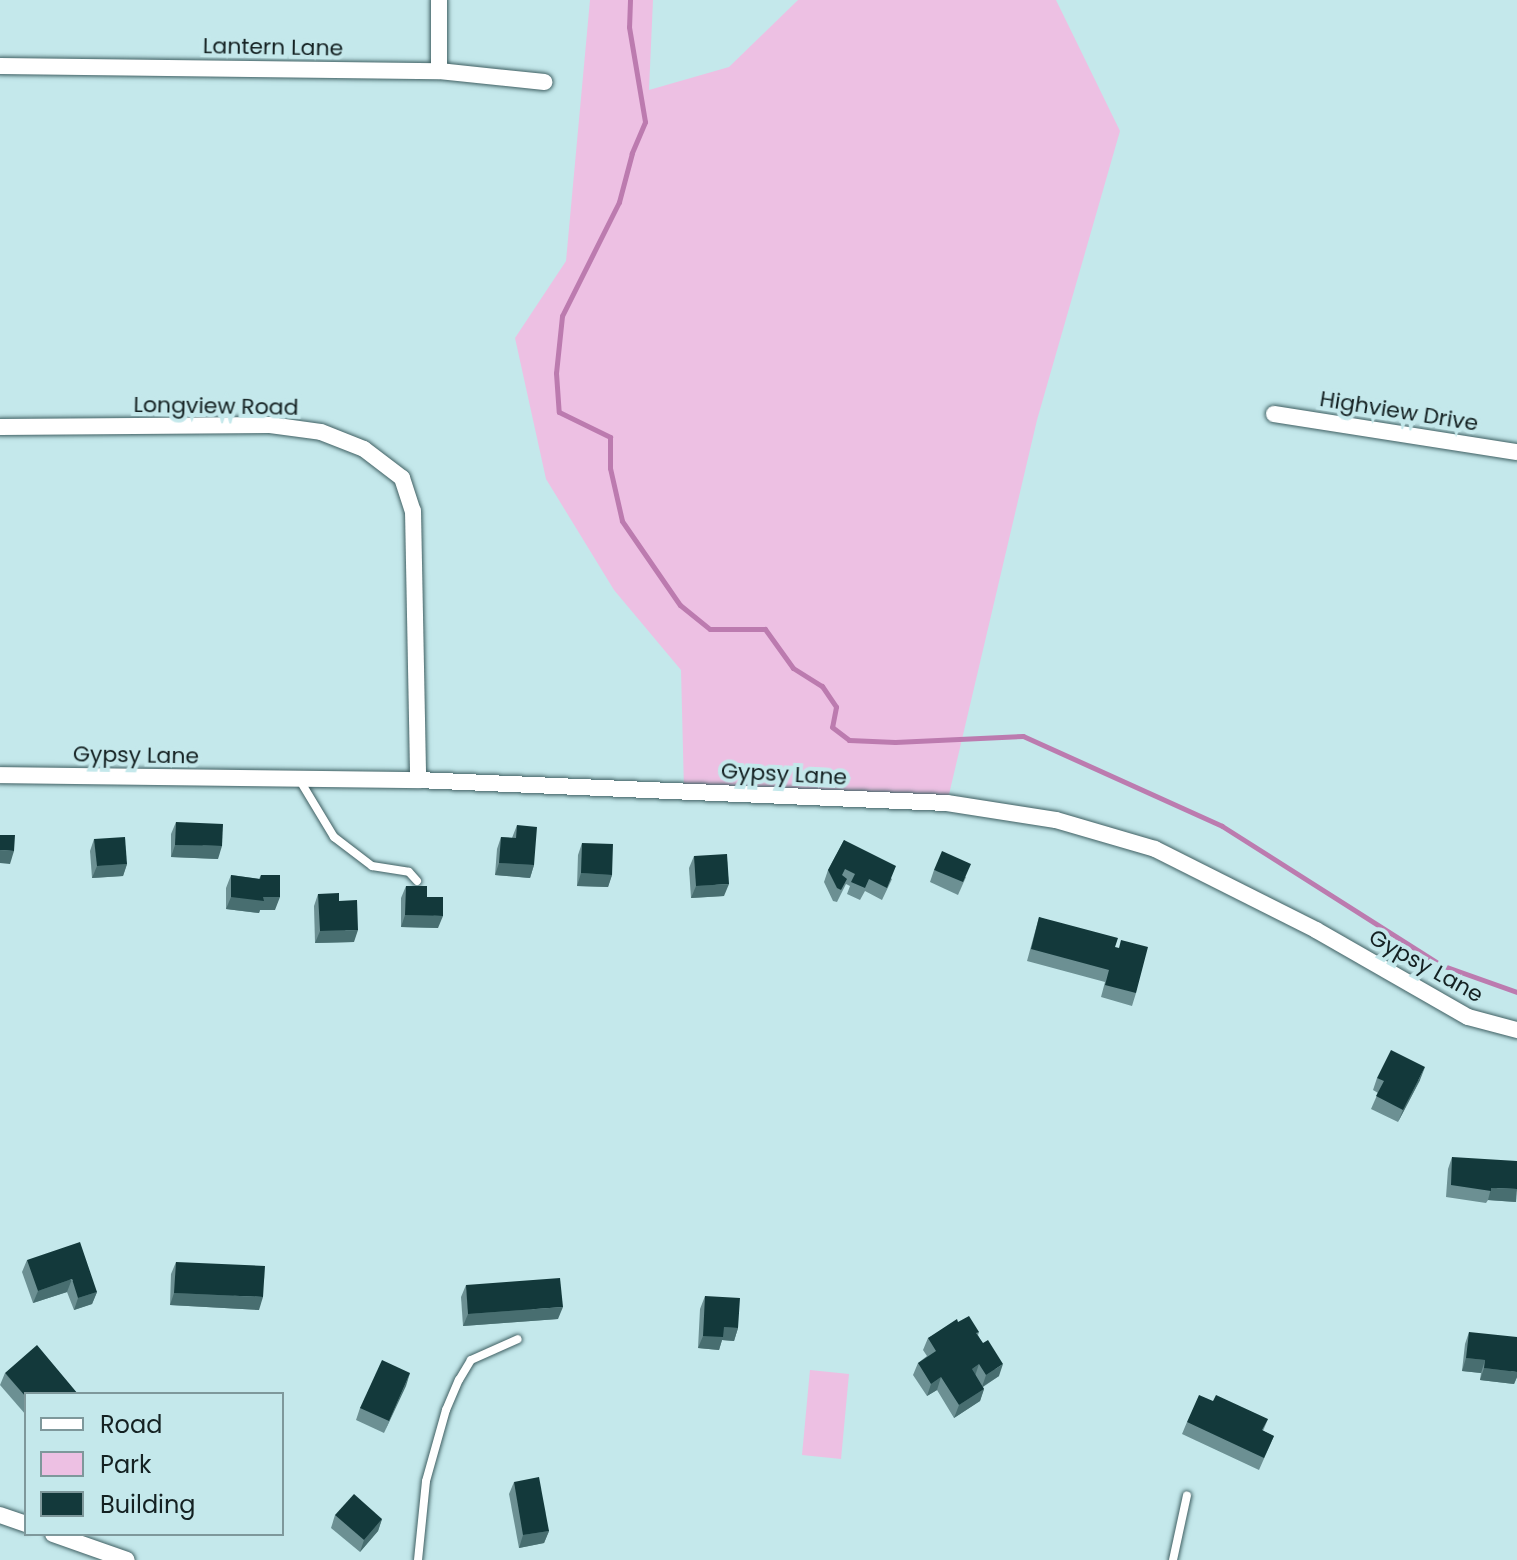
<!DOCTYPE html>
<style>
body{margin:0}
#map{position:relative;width:1517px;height:1560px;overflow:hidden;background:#c4e8eb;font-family:Poppins,sans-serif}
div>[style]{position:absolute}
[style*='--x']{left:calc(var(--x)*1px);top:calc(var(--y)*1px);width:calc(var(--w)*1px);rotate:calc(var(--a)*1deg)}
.green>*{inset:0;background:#edc0e3}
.stream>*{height:5px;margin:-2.5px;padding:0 2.5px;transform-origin:2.5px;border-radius:2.5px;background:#bc7baf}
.roads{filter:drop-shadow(0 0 2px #3f5f62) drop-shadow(0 0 2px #3f5f62)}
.lane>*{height:8px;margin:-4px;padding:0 4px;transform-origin:4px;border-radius:4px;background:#fff}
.street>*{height:16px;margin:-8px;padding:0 8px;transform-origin:8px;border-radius:8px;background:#fff}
.wall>*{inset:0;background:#6c9093}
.shaded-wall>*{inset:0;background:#486e70}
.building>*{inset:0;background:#13393b}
span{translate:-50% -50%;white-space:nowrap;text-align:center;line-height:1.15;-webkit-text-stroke:8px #c4e8eb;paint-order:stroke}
.street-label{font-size:22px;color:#142122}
.legend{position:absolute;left:24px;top:1392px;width:260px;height:144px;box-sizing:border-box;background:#c4e8eb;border:2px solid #7e989b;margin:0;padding:10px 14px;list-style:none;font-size:24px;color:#142122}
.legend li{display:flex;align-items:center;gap:16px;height:40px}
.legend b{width:40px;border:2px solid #7e989b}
</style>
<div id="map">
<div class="green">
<div style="clip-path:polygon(590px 0,653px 0,649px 90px,729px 67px,798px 0,1056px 0,1120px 131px,1037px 420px,947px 803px,684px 791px,681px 670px,614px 590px,546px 479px,515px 338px,566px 261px)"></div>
<div style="clip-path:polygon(810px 1370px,849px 1374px,841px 1459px,802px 1455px)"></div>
</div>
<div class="stream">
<div style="--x:630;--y:0;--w:27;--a:92"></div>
<div style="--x:629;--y:27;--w:96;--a:80.4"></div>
<div style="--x:645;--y:122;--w:34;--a:113"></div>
<div style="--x:632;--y:153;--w:51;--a:104.9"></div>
<div style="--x:619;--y:202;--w:127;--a:116.6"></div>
<div style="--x:562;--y:316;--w:57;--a:96"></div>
<div style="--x:556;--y:373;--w:39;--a:86"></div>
<div style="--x:559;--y:412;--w:57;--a:26.1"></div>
<div style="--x:610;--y:437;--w:31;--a:90"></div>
<div style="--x:610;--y:468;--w:54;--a:77.2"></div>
<div style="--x:622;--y:521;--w:102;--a:55.4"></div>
<div style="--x:680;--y:605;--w:38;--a:39"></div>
<div style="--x:710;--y:629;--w:55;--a:0"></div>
<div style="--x:765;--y:629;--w:48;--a:54.3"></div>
<div style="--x:793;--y:668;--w:34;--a:32"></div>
<div style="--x:822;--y:686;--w:25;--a:56"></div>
<div style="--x:836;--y:707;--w:20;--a:101"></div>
<div style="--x:832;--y:727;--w:21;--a:37"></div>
<div style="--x:849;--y:740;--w:46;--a:2.5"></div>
<div style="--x:895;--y:742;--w:128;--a:-2.7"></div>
<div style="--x:1023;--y:736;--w:218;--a:24.3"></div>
<div style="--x:1222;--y:826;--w:259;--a:32.4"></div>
<div style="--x:1441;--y:965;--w:81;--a:19.6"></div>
</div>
<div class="roads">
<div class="lane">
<div style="--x:299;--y:779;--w:68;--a:58.9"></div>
<div style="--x:334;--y:837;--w:48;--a:37.3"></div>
<div style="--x:372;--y:866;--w:37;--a:9"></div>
<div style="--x:409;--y:872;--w:12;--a:48"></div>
<div style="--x:418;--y:1560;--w:79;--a:-84.2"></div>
<div style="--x:426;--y:1481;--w:74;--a:-74.3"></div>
<div style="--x:446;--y:1410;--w:33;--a:-67"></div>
<div style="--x:459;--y:1380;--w:23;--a:-59"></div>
<div style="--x:471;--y:1360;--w:51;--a:-24.1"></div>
<div style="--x:1173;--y:1560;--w:66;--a:-77.8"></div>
</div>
<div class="street">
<div style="--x:439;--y:0;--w:71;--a:90"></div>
<div style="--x:0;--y:66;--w:439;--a:0.7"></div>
<div style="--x:439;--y:71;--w:106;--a:6"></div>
<div style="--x:1274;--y:414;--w:246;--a:8.9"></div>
<div style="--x:0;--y:427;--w:270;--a:-0.4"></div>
<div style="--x:270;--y:425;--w:51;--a:7.8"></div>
<div style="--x:321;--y:432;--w:46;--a:21.6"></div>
<div style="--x:364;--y:449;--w:48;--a:37.3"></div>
<div style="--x:402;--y:478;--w:35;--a:72"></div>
<div style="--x:413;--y:511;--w:269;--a:88.9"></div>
<div style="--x:0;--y:775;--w:418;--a:0.7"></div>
<div style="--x:418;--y:780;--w:529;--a:2.49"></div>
<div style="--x:947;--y:803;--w:110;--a:8.9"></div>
<div style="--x:1056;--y:820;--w:103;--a:16.3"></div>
<div style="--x:1155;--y:849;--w:180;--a:26.7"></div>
<div style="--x:1316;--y:930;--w:175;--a:29.8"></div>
<div style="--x:1468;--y:1017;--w:51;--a:14.9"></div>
<div style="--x:0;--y:1515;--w:28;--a:19"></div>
<div style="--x:53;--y:1534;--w:78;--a:19.4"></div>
</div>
</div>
<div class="wall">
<div style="clip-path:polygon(176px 822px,218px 859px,171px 857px,171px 834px)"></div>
<div style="clip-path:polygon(517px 825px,534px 865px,530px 878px,495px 875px,497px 849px,501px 837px,512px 838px)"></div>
<div style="clip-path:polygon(94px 839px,127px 864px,123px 876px,92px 878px,90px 851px)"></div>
<div style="clip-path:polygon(844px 840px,892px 879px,882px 900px,865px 891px,860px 900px,847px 894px,850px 886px,846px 884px,837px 902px,833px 901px,824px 882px,828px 870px)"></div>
<div style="clip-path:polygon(582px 843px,612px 875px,608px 887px,577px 886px,578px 855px)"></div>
<div style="clip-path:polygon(694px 856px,724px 896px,691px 898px,689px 868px)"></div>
<div style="clip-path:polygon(934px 870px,966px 877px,958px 895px,930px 882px)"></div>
<div style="clip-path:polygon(231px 875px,259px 879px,261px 875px,275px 910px,260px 910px,259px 913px,226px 909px,226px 888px)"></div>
<div style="clip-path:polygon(406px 886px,427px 897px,438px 928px,401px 927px,401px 898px)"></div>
<div style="clip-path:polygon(318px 894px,354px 942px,315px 943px,314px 906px)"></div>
<div style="clip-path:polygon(1039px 917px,1115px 947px,1136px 993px,1132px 1006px,1101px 997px,1105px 982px,1027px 961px)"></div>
<div style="clip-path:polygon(1377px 1078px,1420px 1080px,1398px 1122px,1371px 1109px,1378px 1093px,1373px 1090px)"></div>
<div style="clip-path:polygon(1452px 1157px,1516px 1202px,1488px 1200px,1486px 1203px,1446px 1197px,1448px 1169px)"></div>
<div style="clip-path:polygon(27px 1260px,97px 1292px,92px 1304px,74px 1310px,67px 1292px,33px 1303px,22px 1272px)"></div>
<div style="clip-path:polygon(176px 1262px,259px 1310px,170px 1305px,171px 1274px)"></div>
<div style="clip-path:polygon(466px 1285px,558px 1319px,463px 1326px,461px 1297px)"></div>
<div style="clip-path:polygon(705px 1296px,738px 1328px,734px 1341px,722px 1340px,719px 1350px,698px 1348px,700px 1309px)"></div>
<div style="clip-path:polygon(958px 1322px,979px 1332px,978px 1335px,999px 1376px,983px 1387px,984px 1389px,980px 1401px,954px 1418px,937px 1390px,927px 1396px,913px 1375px,918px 1363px,927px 1356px,923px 1350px,928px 1338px)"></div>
<div style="clip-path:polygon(1469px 1332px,1517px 1377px,1514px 1384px,1480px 1380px,1481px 1373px,1462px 1371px,1465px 1344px)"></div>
<div style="clip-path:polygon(5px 1373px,26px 1394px,26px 1415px,0 1385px)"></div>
<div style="clip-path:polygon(410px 1373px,384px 1433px,356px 1420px,360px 1408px)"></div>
<div style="clip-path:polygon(1268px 1419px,1263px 1431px,1274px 1436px,1259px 1470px,1182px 1434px,1187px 1422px)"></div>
<div style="clip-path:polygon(514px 1482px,549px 1531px,544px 1543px,519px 1548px,509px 1494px)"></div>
<div style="clip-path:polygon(335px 1515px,382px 1519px,378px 1531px,360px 1552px,331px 1528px)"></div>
</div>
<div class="shaded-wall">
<div style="clip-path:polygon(175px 845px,222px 846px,218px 859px,171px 857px)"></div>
<div style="clip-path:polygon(0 850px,14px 851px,10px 864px,0 863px)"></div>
<div style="clip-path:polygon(499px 863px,534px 865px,530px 878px,495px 875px)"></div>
<div style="clip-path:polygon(127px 864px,123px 876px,92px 878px,97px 866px)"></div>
<div style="clip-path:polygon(581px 873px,612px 875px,608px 887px,577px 886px)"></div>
<div style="clip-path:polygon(729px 884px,724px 896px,691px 898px,696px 886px)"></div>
<div style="clip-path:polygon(231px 897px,280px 897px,275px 910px,260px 910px,259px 913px,226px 909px)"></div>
<div style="clip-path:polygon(405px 915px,443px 916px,438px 928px,401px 927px)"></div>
<div style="clip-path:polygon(358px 930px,354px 942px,315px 943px,320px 931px)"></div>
<div style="clip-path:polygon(1425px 1067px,1420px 1080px,1398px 1122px,1403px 1110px)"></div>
<div style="clip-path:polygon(1491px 1188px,1517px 1189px,1516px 1202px,1488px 1200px)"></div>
<div style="clip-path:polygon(72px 1279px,67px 1292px,33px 1303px,38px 1291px)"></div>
<div style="clip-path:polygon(97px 1292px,92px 1304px,74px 1310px,78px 1298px)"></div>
<div style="clip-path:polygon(174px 1293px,263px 1297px,259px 1310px,170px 1305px)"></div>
<div style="clip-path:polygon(563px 1307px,558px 1319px,463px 1326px,468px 1314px)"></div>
<div style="clip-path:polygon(724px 1327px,738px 1328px,734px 1341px,722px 1340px,719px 1350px,698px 1348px,703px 1336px)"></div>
<div style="clip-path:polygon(1466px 1358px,1485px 1360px,1481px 1373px,1462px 1371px)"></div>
<div style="clip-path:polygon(979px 1364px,975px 1376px,972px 1369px)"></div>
<div style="clip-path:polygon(1003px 1364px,999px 1376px,982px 1387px,986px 1375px)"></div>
<div style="clip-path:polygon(1484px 1368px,1517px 1372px,1517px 1377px,1514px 1384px,1480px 1380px)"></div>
<div style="clip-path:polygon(410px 1373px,406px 1386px,384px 1433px,389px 1421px)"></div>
<div style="clip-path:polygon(941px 1377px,937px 1390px,927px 1396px,931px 1384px)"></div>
<div style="clip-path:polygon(984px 1389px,980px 1401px,954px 1418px,959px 1405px)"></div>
<div style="clip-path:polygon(382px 1519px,378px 1531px,360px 1552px,364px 1540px)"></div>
<div style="clip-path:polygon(549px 1531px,544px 1543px,519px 1548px,523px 1535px)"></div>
</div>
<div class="building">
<div style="clip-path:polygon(176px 822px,223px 824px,222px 846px,175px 845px)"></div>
<div style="clip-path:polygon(517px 825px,537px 827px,534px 865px,499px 863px,501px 837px,516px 838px)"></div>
<div style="clip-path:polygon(0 835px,15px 835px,14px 851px,0 850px)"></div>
<div style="clip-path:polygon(125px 837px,127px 864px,97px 866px,94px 839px)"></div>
<div style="clip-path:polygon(844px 840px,896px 866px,887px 888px,869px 879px,865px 888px,851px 882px,855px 874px,845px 869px,842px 875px,847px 879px,841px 890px,837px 888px,828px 870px)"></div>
<div style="clip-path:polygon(582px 843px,613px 844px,612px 875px,581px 873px)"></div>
<div style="clip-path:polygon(942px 851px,971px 864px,963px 882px,934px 870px)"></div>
<div style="clip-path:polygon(727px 854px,729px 884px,696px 886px,694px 856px)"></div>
<div style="clip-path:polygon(231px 875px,260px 879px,261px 875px,280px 875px,280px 897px,263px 897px,264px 901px,231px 897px)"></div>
<div style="clip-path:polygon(406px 886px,427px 886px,427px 897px,443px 897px,443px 916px,405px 915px)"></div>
<div style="clip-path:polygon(339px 893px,339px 901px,357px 900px,358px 930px,320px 931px,318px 894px)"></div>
<div style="clip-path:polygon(1039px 917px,1118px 938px,1115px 947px,1119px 948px,1121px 940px,1148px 947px,1136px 993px,1105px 985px,1109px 970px,1031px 949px)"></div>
<div style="clip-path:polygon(1391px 1050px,1425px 1067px,1403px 1110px,1376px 1096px,1384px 1081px,1377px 1078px)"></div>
<div style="clip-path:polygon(1452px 1157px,1517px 1161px,1517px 1189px,1491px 1188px,1491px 1191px,1451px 1185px)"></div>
<div style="clip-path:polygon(80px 1242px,97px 1292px,78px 1298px,72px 1279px,38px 1291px,27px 1260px)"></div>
<div style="clip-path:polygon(176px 1262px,265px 1266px,263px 1297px,174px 1293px)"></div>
<div style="clip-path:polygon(560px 1278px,563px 1307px,468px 1314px,466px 1285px)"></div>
<div style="clip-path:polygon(705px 1296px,740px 1298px,738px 1328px,724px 1327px,723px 1337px,703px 1336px)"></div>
<div style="clip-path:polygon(969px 1316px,979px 1332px,976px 1333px,983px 1343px,988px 1340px,1003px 1364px,986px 1375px,979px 1364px,972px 1369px,984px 1389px,959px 1405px,941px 1377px,931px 1384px,918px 1363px,936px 1351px,928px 1338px,957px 1319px,958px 1322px)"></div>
<div style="clip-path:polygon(1469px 1332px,1517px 1337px,1517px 1372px,1484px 1368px,1485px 1360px,1466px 1358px)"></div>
<div style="clip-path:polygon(37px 1345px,78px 1394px,26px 1394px,26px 1397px,5px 1373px)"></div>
<div style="clip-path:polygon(382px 1360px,410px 1373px,389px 1421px,360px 1408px)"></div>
<div style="clip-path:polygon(1199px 1395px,1213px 1401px,1216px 1395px,1268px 1419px,1262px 1430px,1274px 1436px,1264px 1458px,1187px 1422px)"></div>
<div style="clip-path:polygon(539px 1477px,549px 1531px,523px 1535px,514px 1482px)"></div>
<div style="clip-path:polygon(354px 1494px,382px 1519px,364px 1540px,335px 1515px)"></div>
</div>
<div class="street-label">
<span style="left:273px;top:47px;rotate:1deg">Lantern Lane</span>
<span style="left:216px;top:406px;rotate:1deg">Longview Road</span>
<span style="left:1399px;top:411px;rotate:9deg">Highview Drive</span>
<span style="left:136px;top:755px;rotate:1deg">Gypsy Lane</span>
<span style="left:784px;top:774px;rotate:3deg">Gypsy Lane</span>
<span style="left:1426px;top:966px;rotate:29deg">Gypsy Lane</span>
</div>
<ul class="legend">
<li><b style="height:10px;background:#fff"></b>Road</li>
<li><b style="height:22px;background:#edc0e3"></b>Park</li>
<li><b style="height:22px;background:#13393b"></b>Building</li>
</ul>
</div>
